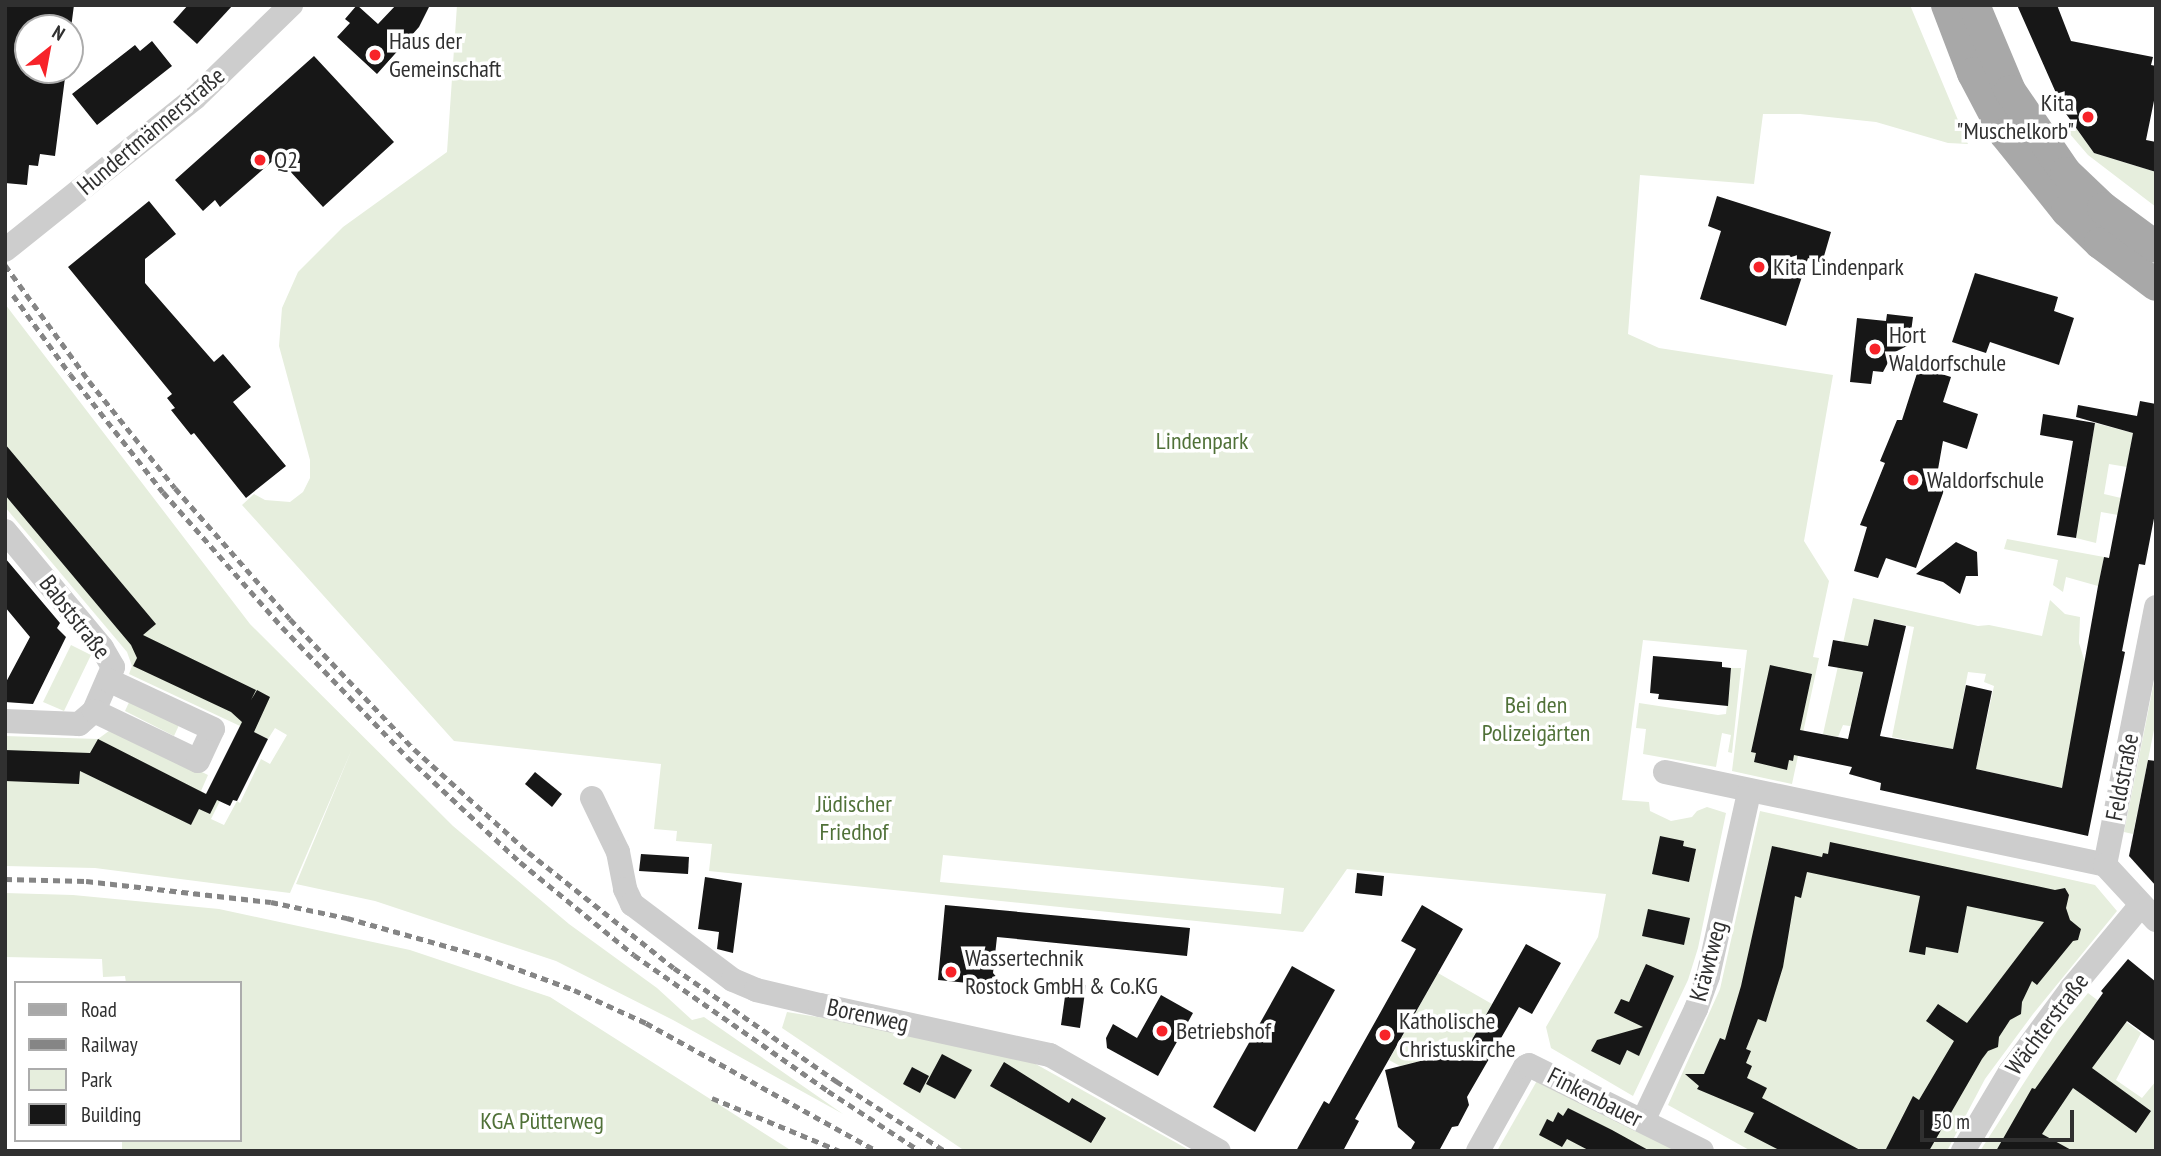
<!DOCTYPE html>
<meta charset="utf-8">
<style>
body{margin:0}
#map{position:relative;width:2161px;height:1156px;overflow:hidden;background:#fff;font-family:"PT Sans Narrow",sans-serif}
div>[style]{position:absolute}
[style*='--x']{left:calc(var(--x)*1px);top:calc(var(--y)*1px);width:calc(var(--w)*1px);rotate:calc(var(--a)*1deg)}
.green>*{inset:0;background:#e6eedd}
.building>*{inset:0;background:#171717}
.minor>*{height:24px;margin:-12px;padding:0 12px;transform-origin:12px;border-radius:12px;background:#cdcdcd}
.major>*{height:32px;margin:-16px;padding:0 16px;transform-origin:16px;border-radius:16px;background:#a8a8a8}
.rail>*{height:5px;margin-top:-2.5px;transform-origin:0;background:repeating-linear-gradient(90deg,#858585 0 7px,transparent 0 12px)}
.dots>*{width:19px;height:19px;translate:-50% -50%;box-sizing:border-box;border:4px solid #fff;border-radius:50%}
span{translate:-50% -50%;white-space:nowrap;text-align:center;line-height:1.15;-webkit-text-stroke:7px #fff;paint-order:stroke}
.poi-label{font-size:24px;color:#303030}
.left{translate:0 -50%;text-align:left}
.right{translate:-100% -50%;text-align:right}
.street-label{font-size:24px;color:#303030}
.park-label{font-size:24px;color:#507138}
.frame{position:absolute;inset:0;border:7px solid #303030;pointer-events:none}
.legend{position:absolute;left:14px;top:981px;width:228px;height:161px;box-sizing:border-box;background:#fff;border:2px solid #acacac;margin:0;padding:9px 12px;list-style:none;font-size:21px;color:#303030}
.legend li{display:flex;align-items:center;gap:14px;height:35px}
.legend b{width:35px;border:2px solid #acacac}
.north{position:absolute;left:14px;top:14px;width:70px;height:70px;box-sizing:border-box;background:#fff;border:2px solid #acacac;border-radius:50%;rotate:31deg;font-size:19px;font-weight:700;line-height:28px;text-align:center;color:#303030}
.north::after{content:'';display:block;margin:auto;width:24px;height:32px;background:#f72329;clip-path:polygon(50% 0,100% 100%,50% 72%,0 100%)}
.scale{position:absolute;left:1920px;top:1110px;width:154px;height:32px;box-sizing:border-box;border:4px solid #303030;border-top:0;padding-left:9px;font-size:21px;line-height:24px;white-space:nowrap;color:#303030;-webkit-text-stroke:5px #fff;paint-order:stroke}
</style>
<div id="map">
<div class="green">
<div style="clip-path:polygon(evenodd,457px 5px,1910px 5px,1968px 144px,1948px 143px,1876px 122px,1800px 114px,1763px 114px,1754px 184px,1640px 175px,1628px 334px,1659px 348px,1833px 375px,1804px 541px,1829px 581px,1813px 657px,1819px 658px,1792px 784px,1732px 771px,1747px 650px,1643px 640px,1622px 800px,1649px 802px,1650px 811px,1671px 821px,1692px 817px,1697px 811px,1707px 807px,1726px 813px,1698px 948px,1688px 980px,1633px 1096px,1551px 1048px,1546px 1027px,1598px 937px,1606px 894px,1347px 869px,1303px 932px,709px 871px,712px 844px,676px 841px,677px 831px,654px 829px,661px 764px,454px 741px,242px 505px,254px 494px,265px 500px,290px 502px,303px 492px,310px 478px,310px 460px,279px 346px,282px 308px,298px 272px,343px 227px,447px 152px,457px 5px,943px 855px,1284px 888px,1281px 914px,940px 882px,943px 855px)"></div>
<div style="clip-path:polygon(2071px 121px,2094px 153px,2156px 172px,2156px 207px,2088px 155px,2063px 126px)"></div>
<div style="clip-path:polygon(5px 304px,250px 624px,453px 826px,569px 924px,657px 988px,692px 1020px,704px 1017px,843px 1114px,673px 1020px,556px 961px,375px 901px,296px 884px,352px 749px,290px 893px,95px 868px,5px 866px,5px 736px,98px 739px,113px 728px,208px 775px,201px 791px,220px 801px,211px 819px,224px 825px,237px 801px,240px 803px,261px 759px,270px 764px,287px 735px,275px 728px,268px 739px,129px 674px,132px 666px,127px 652px,5px 507px)"></div>
<div style="clip-path:polygon(2095px 423px,2133px 433px,2127px 467px,2109px 464px,2104px 494px,2121px 498px,2118px 515px,2101px 512px,2096px 543px,2076px 538px)"></div>
<div style="clip-path:polygon(2007px 539px,2104px 557px,2098px 586px,2066px 577px,2063px 592px,2053px 585px,2058px 560px,2004px 549px)"></div>
<div style="clip-path:polygon(1853px 598px,1978px 626px,1989px 625px,2042px 636px,2050px 600px,2065px 614px,2080px 617px,2079px 643px,2086px 666px,2062px 788px,1976px 769px,1994px 686px,1984px 682px,1986px 674px,1968px 672px,1953px 749px,1892px 737px,1914px 627px,1874px 619px,1853px 716px,1856px 727px,1843px 725px,1838px 737px,1823px 734px)"></div>
<div style="clip-path:polygon(71px 645px,91px 655px,64px 711px,43px 702px)"></div>
<div style="clip-path:polygon(1731px 668px,1741px 668px,1732px 753px,1728px 752px,1731px 735px,1722px 733px,1716px 767px,1643px 754px,1646px 729px,1636px 728px,1639px 703px,1718px 715px,1726px 714px)"></div>
<div style="clip-path:polygon(2156px 672px,2156px 720px,2133px 834px,2124px 832px)"></div>
<div style="clip-path:polygon(131px 698px,180px 723px,174px 736px,125px 711px)"></div>
<div style="clip-path:polygon(1760px 811px,2095px 885px,2117px 911px,2033px 1014px,1985px 1079px,1947px 1151px,1751px 1151px,1668px 1105px,1720px 989px)"></div>
<div style="clip-path:polygon(5px 893px,73px 895px,219px 909px,410px 950px,550px 997px,792px 1151px,122px 1151px,122px 1140px,240px 1140px,240px 983px,126px 983px,125px 976px,103px 977px,102px 959px,5px 957px)"></div>
<div style="clip-path:polygon(1438px 973px,1492px 1004px,1457px 1065px,1453px 1057px,1444px 1055px,1400px 1066px,1389px 1060px)"></div>
<div style="clip-path:polygon(2088px 993px,2141px 1033px,2116px 1080px,2142px 1098px,2156px 1081px,2156px 1151px,1980px 1151px,2058px 1030px)"></div>
<div style="clip-path:polygon(787px 1012px,940px 1037px,1025px 1058px,1191px 1151px,965px 1151px,782px 1028px)"></div>
<div style="clip-path:polygon(1538px 1079px,1685px 1151px,1497px 1151px)"></div>
</div>
<div class="building">
<div style="clip-path:polygon(5px 5px,74px 5px,71px 28px,28px 28px,28px 70px,66px 70px,55px 156px,40px 154px,38px 166px,29px 165px,27px 185px,5px 183px)"></div>
<div style="clip-path:polygon(188px 5px,233px 5px,197px 44px,173px 22px)"></div>
<div style="clip-path:polygon(357px 5px,378px 24px,396px 5px,430px 5px,419px 27px,377px 74px,337px 37px,350px 23px,345px 19px)"></div>
<div style="clip-path:polygon(2017px 5px,2057px 5px,2071px 41px,2153px 57px,2151px 65px,2156px 66px,2156px 91px,2146px 140px,2156px 142px,2156px 172px,2094px 153px,2064px 111px)"></div>
<div style="clip-path:polygon(152px 41px,172px 66px,97px 125px,72px 94px,135px 45px,140px 51px)"></div>
<div style="clip-path:polygon(314px 56px,394px 142px,323px 207px,277px 157px,220px 207px,215px 200px,203px 211px,175px 180px)"></div>
<div style="clip-path:polygon(1717px 196px,1831px 232px,1822px 263px,1808px 258px,1786px 326px,1700px 299px,1721px 231px,1708px 226px)"></div>
<div style="clip-path:polygon(149px 201px,176px 234px,145px 259px,145px 283px,214px 362px,223px 354px,251px 387px,233px 402px,286px 466px,246px 498px,194px 433px,191px 435px,171px 410px,175px 408px,167px 398px,172px 394px,68px 267px)"></div>
<div style="clip-path:polygon(1975px 273px,2058px 297px,2054px 311px,2074px 318px,2059px 365px,1990px 342px,1986px 353px,1952px 342px)"></div>
<div style="clip-path:polygon(1887px 314px,1913px 317px,1911px 332px,1905px 333px,1907px 346px,1893px 353px,1883px 372px,1873px 371px,1871px 384px,1850px 382px,1857px 318px,1886px 321px)"></div>
<div style="clip-path:polygon(1919px 367px,1951px 377px,1943px 402px,1978px 414px,1967px 449px,1943px 441px,1937px 475px,1945px 478px,1943px 493px,1916px 568px,1886px 558px,1878px 578px,1854px 571px,1867px 527px,1860px 525px,1885px 463px,1880px 461px,1897px 420px,1902px 420px)"></div>
<div style="clip-path:polygon(2140px 401px,2156px 404px,2156px 508px,2145px 565px,2139px 564px,2122px 651px,2125px 652px,2088px 836px,1880px 790px,1881px 783px,1849px 774px,1852px 767px,1794px 755px,1793px 761px,1789px 760px,1787px 770px,1754px 762px,1756px 753px,1751px 752px,1770px 665px,1812px 674px,1800px 730px,1848px 739px,1863px 672px,1828px 666px,1833px 640px,1868px 646px,1874px 619px,1906px 626px,1880px 736px,1953px 749px,1966px 685px,1992px 691px,1976px 769px,2062px 788px,2098px 586px,2104px 557px,2109px 558px,2133px 433px,2076px 417px,2078px 405px,2137px 416px)"></div>
<div style="clip-path:polygon(2043px 414px,2095px 423px,2076px 538px,2057px 535px,2073px 441px,2040px 435px)"></div>
<div style="clip-path:polygon(5px 444px,156px 624px,143px 635px,256px 690px,251px 700px,257px 690px,270px 697px,254px 732px,268px 739px,237px 801px,233px 800px,230px 806px,217px 800px,210px 814px,199px 809px,191px 825px,80px 771px,79px 784px,5px 781px,5px 750px,90px 753px,98px 739px,206px 794px,242px 722px,231px 712px,133px 666px,137px 658px,131px 645px,5px 495px)"></div>
<div style="clip-path:polygon(1956px 542px,1977px 552px,1978px 576px,1966px 576px,1960px 594px,1943px 582px,1916px 574px)"></div>
<div style="clip-path:polygon(5px 558px,60px 623px,57px 628px,66px 637px,33px 704px,5px 702px,5px 684px,30px 637px,5px 607px)"></div>
<div style="clip-path:polygon(1653px 656px,1722px 662px,1722px 667px,1731px 668px,1728px 706px,1658px 699px,1659px 694px,1650px 693px)"></div>
<div style="clip-path:polygon(2148px 760px,2156px 761px,2156px 886px,2129px 856px)"></div>
<div style="clip-path:polygon(535px 772px,562px 794px,552px 807px,525px 784px)"></div>
<div style="clip-path:polygon(1660px 836px,1684px 841px,1683px 846px,1696px 849px,1689px 882px,1652px 874px)"></div>
<div style="clip-path:polygon(1830px 842px,2055px 890px,2065px 888px,2069px 895px,2066px 908px,2070px 920px,2081px 929px,2078px 940px,2073px 941px,2037px 985px,2032px 981px,2022px 1002px,2021px 1014px,2010px 1020px,1999px 1037px,1998px 1047px,1988px 1051px,1982px 1059px,1929px 1151px,1885px 1151px,1913px 1096px,1919px 1100px,1954px 1041px,1926px 1021px,1938px 1004px,1967px 1023px,2044px 922px,1967px 906px,1958px 953px,1926px 947px,1925px 955px,1909px 952px,1920px 896px,1807px 872px,1801px 898px,1795px 896px,1783px 967px,1766px 1022px,1758px 1019px,1746px 1049px,1751px 1051px,1746px 1063px,1752px 1066px,1747px 1078px,1767px 1088px,1762px 1098px,1862px 1151px,1781px 1151px,1744px 1132px,1754px 1113px,1697px 1089px,1699px 1086px,1685px 1074px,1704px 1074px,1720px 1038px,1725px 1040px,1741px 986px,1772px 846px,1822px 857px,1823px 853px,1828px 854px)"></div>
<div style="clip-path:polygon(641px 854px,689px 857px,688px 874px,639px 871px)"></div>
<div style="clip-path:polygon(1357px 873px,1384px 876px,1382px 896px,1355px 893px)"></div>
<div style="clip-path:polygon(705px 877px,742px 883px,733px 953px,717px 949px,719px 932px,698px 929px)"></div>
<div style="clip-path:polygon(945px 905px,1190px 928px,1187px 956px,997px 937px,993px 973px,999px 980px,997px 990px,990px 994px,978px 992px,978px 984px,938px 980px)"></div>
<div style="clip-path:polygon(1422px 905px,1463px 929px,1355px 1119px,1359px 1121px,1343px 1151px,1296px 1151px,1324px 1101px,1329px 1104px,1416px 949px,1401px 941px)"></div>
<div style="clip-path:polygon(1648px 909px,1690px 918px,1684px 945px,1642px 936px)"></div>
<div style="clip-path:polygon(1526px 944px,1561px 963px,1532px 1014px,1519px 1007px,1467px 1097px,1469px 1105px,1458px 1126px,1452px 1127px,1439px 1151px,1410px 1151px,1415px 1142px,1398px 1127px,1385px 1070px,1444px 1055px,1460px 1061px)"></div>
<div style="clip-path:polygon(2128px 959px,2156px 982px,2156px 1042px,2127px 1021px,2092px 1068px,2151px 1111px,2136px 1133px,2073px 1088px,2042px 1134px,2073px 1151px,1996px 1151px,2032px 1088px,2035px 1089px,2103px 993px,2101px 991px)"></div>
<div style="clip-path:polygon(1646px 964px,1674px 976px,1639px 1056px,1627px 1050px,1620px 1065px,1591px 1051px,1597px 1040px,1643px 1027px,1614px 1013px,1621px 999px,1629px 1002px)"></div>
<div style="clip-path:polygon(1292px 966px,1335px 990px,1255px 1132px,1213px 1107px)"></div>
<div style="clip-path:polygon(1067px 982px,1086px 985px,1080px 1028px,1061px 1025px)"></div>
<div style="clip-path:polygon(1161px 995px,1193px 1013px,1158px 1076px,1107px 1048px,1106px 1038px,1113px 1024px,1137px 1038px)"></div>
<div style="clip-path:polygon(942px 1054px,972px 1070px,955px 1099px,926px 1084px)"></div>
<div style="clip-path:polygon(1004px 1062px,1069px 1103px,1072px 1098px,1106px 1118px,1091px 1143px,990px 1086px)"></div>
<div style="clip-path:polygon(912px 1067px,929px 1076px,920px 1093px,903px 1084px)"></div>
<div style="clip-path:polygon(1568px 1108px,1612px 1130px,1650px 1151px,1590px 1151px,1567px 1139px,1562px 1147px,1539px 1135px,1547px 1119px,1553px 1122px,1558px 1112px,1563px 1116px)"></div>
</div>
<div class="minor">
<div style="--x:5;--y:250;--w:243;--a:-38.7"></div>
<div style="--x:195;--y:98;--w:134;--a:-44.1"></div>
<div style="--x:5;--y:531;--w:152;--a:50.3"></div>
<div style="--x:102;--y:648;--w:22;--a:60"></div>
<div style="--x:113;--y:667;--w:48;--a:113.4"></div>
<div style="--x:94;--y:711;--w:20;--a:139"></div>
<div style="--x:79;--y:724;--w:74;--a:-177.7"></div>
<div style="--x:94;--y:711;--w:115;--a:25.7"></div>
<div style="--x:198;--y:761;--w:35;--a:-65"></div>
<div style="--x:213;--y:729;--w:116;--a:-155"></div>
<div style="--x:1665;--y:772;--w:450;--a:11.9"></div>
<div style="--x:592;--y:798;--w:60;--a:64.3"></div>
<div style="--x:618;--y:852;--w:38;--a:79"></div>
<div style="--x:625;--y:889;--w:17;--a:65"></div>
<div style="--x:632;--y:904;--w:126;--a:37"></div>
<div style="--x:733;--y:980;--w:25;--a:23"></div>
<div style="--x:756;--y:990;--w:66;--a:13.2"></div>
<div style="--x:820;--y:1005;--w:235;--a:12.3"></div>
<div style="--x:1050;--y:1055;--w:194;--a:29.6"></div>
<div style="--x:2105;--y:865;--w:263;--a:-78.8"></div>
<div style="--x:2105;--y:865;--w:75;--a:47.2"></div>
<div style="--x:1643;--y:1121;--w:124;--a:-64.7"></div>
<div style="--x:1696;--y:1009;--w:35;--a:-70"></div>
<div style="--x:1708;--y:976;--w:189;--a:-77.4"></div>
<div style="--x:1478;--y:1151;--w:96;--a:-60.8"></div>
<div style="--x:1525;--y:1067;--w:4;--a:-27"></div>
<div style="--x:1529;--y:1065;--w:193;--a:26.4"></div>
<div style="--x:1963;--y:1151;--w:92;--a:-59.3"></div>
<div style="--x:2010;--y:1072;--w:103;--a:-53.7"></div>
<div style="--x:2071;--y:989;--w:109;--a:-50.2"></div>
</div>
<div class="major">
<div style="--x:1947;--y:5;--w:73;--a:69.1"></div>
<div style="--x:1973;--y:73;--w:69;--a:62.3"></div>
<div style="--x:2005;--y:134;--w:99;--a:51.2"></div>
<div style="--x:2067;--y:211;--w:46;--a:44.1"></div>
<div style="--x:2100;--y:243;--w:70;--a:36.9"></div>
<div style="--x:1974;--y:5;--w:93;--a:67.3"></div>
<div style="--x:2010;--y:91;--w:99;--a:55.7"></div>
<div style="--x:2066;--y:173;--w:51;--a:43.4"></div>
<div style="--x:2103;--y:208;--w:66;--a:36.3"></div>
</div>
<div class="rail">
<div style="--x:5;--y:265;--w:143;--a:54.1"></div>
<div style="--x:89;--y:381;--w:137;--a:51.2"></div>
<div style="--x:175;--y:488;--w:174;--a:48.7"></div>
<div style="--x:290;--y:619;--w:180;--a:46.4"></div>
<div style="--x:414;--y:749;--w:154;--a:42.1"></div>
<div style="--x:528;--y:852;--w:186;--a:38.5"></div>
<div style="--x:674;--y:968;--w:198;--a:34.9"></div>
<div style="--x:836;--y:1081;--w:130;--a:32.7"></div>
<div style="--x:13;--y:295;--w:97;--a:54.2"></div>
<div style="--x:70;--y:374;--w:150;--a:51.8"></div>
<div style="--x:163;--y:492;--w:180;--a:48.6"></div>
<div style="--x:282;--y:627;--w:180;--a:46.1"></div>
<div style="--x:407;--y:757;--w:154;--a:42.9"></div>
<div style="--x:520;--y:862;--w:147;--a:39.2"></div>
<div style="--x:634;--y:955;--w:237;--a:35"></div>
<div style="--x:828;--y:1091;--w:110;--a:33.1"></div>
<div style="--x:5;--y:879;--w:81;--a:1.4"></div>
<div style="--x:86;--y:881;--w:186;--a:6.5"></div>
<div style="--x:271;--y:902;--w:78;--a:11.9"></div>
<div style="--x:347;--y:918;--w:143;--a:15.8"></div>
<div style="--x:485;--y:957;--w:95;--a:20.3"></div>
<div style="--x:574;--y:990;--w:79;--a:24.6"></div>
<div style="--x:646;--y:1023;--w:264;--a:29"></div>
<div style="--x:712;--y:1098;--w:139;--a:22.5"></div>
</div>
<div class="dots">
<div style="left:375px;top:55px;background:#f72329"></div>
<div style="left:2088px;top:117px;background:#f72329"></div>
<div style="left:260px;top:160px;background:#f72329"></div>
<div style="left:1759px;top:267px;background:#f72329"></div>
<div style="left:1875px;top:349px;background:#f72329"></div>
<div style="left:1913px;top:480px;background:#f72329"></div>
<div style="left:951px;top:972px;background:#f72329"></div>
<div style="left:1162px;top:1031px;background:#f72329"></div>
<div style="left:1385px;top:1035px;background:#f72329"></div>
</div>
<div class="poi-label">
<span class="left" style="left:389px;top:55px">Haus der<br>Gemeinschaft</span>
<span class="right" style="left:2074px;top:117px">Kita<br>"Muschelkorb"</span>
<span class="left" style="left:274px;top:160px">Q2</span>
<span class="left" style="left:1773px;top:267px">Kita Lindenpark</span>
<span class="left" style="left:1889px;top:349px">Hort<br>Waldorfschule</span>
<span class="left" style="left:1927px;top:480px">Waldorfschule</span>
<span class="left" style="left:965px;top:972px">Wassertechnik<br>Rostock GmbH &amp; Co.KG</span>
<span class="left" style="left:1399px;top:1035px">Katholische<br>Christuskirche</span>
<span class="left" style="left:1176px;top:1031px">Betriebshof</span>
</div>
<div class="street-label">
<span style="left:151px;top:131px;rotate:-40deg">Hundertmännerstraße</span>
<span style="left:75px;top:617px;rotate:52deg">Babststraße</span>
<span style="left:2122px;top:777px;rotate:-79deg">Feldstraße</span>
<span style="left:1708px;top:961px;rotate:-75deg">Kräwtweg</span>
<span style="left:868px;top:1015px;rotate:12deg">Borenweg</span>
<span style="left:2047px;top:1024px;rotate:-53deg">Wächterstraße</span>
<span style="left:1595px;top:1097px;rotate:27deg">Finkenbauer</span>
</div>
<div class="park-label">
<span style="left:1202px;top:441px">Lindenpark</span>
<span style="left:1536px;top:719px">Bei den<br>Polizeigärten</span>
<span style="left:854px;top:818px">Jüdischer<br>Friedhof</span>
<span style="left:542px;top:1121px">KGA Pütterweg</span>
</div>
<div class="frame"></div>
<ul class="legend">
<li><b style="height:9px;background:#a8a8a8"></b>Road</li>
<li><b style="height:9px;background:#858585"></b>Railway</li>
<li><b style="height:19px;background:#e6eedd"></b>Park</li>
<li><b style="height:19px;background:#171717"></b>Building</li>
</ul>
<div class="north">N</div>
<div class="scale">50 m</div>
</div>
